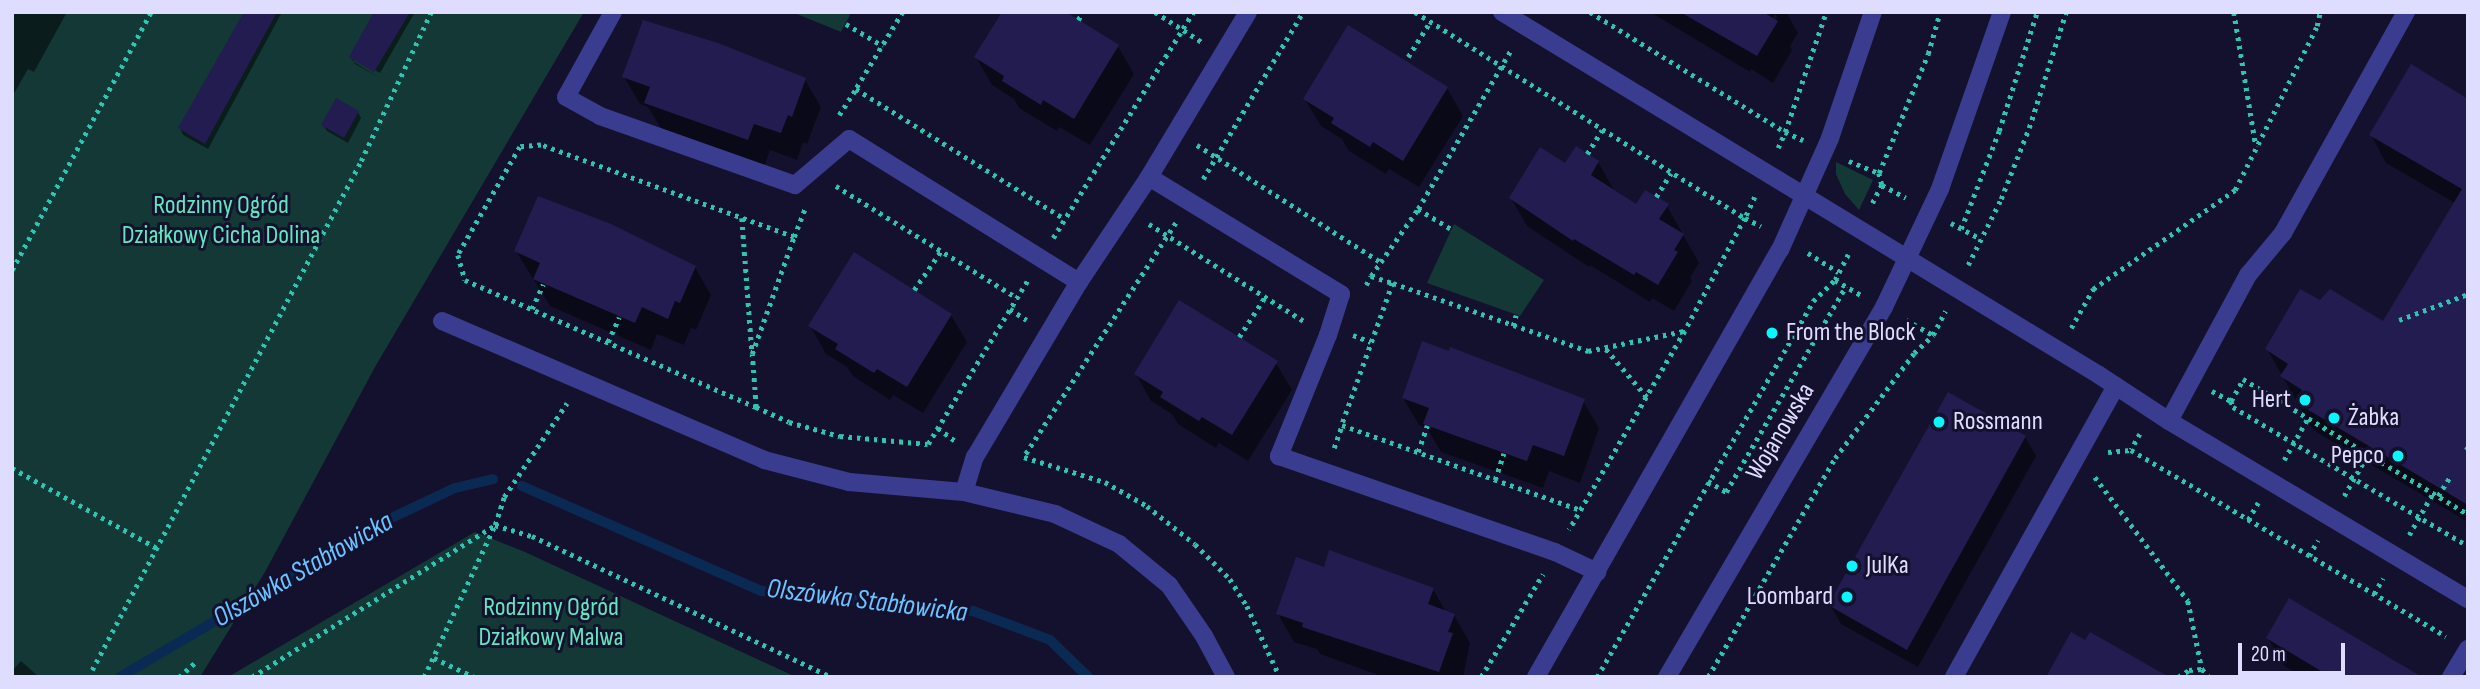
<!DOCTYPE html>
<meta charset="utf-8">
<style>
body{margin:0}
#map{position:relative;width:2480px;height:689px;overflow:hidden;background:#14112e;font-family:"Sofia Sans Condensed",sans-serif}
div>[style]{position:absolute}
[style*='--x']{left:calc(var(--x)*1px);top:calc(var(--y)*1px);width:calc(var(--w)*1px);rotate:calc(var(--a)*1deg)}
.green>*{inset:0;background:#133835}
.shadow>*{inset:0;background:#0007}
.stream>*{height:10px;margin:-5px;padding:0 5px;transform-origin:5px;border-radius:5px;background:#0b2a53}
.building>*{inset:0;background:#231c50}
.path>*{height:4.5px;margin-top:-2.25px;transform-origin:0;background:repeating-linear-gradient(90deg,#2bc5b2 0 3.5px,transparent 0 8.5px)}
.minor>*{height:18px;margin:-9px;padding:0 9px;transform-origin:9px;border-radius:9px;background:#3a3c8f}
.dots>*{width:19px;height:19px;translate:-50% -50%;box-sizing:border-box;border:4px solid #14112e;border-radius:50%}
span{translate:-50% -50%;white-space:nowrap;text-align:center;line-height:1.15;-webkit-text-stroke:6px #14112e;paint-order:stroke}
.park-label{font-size:26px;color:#62e6bd}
.poi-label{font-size:26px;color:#dfddff}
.left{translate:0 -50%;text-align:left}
.right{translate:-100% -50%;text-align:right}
.street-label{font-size:26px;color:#dfddff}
.water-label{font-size:28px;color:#6bc4ff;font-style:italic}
.frame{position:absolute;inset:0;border:14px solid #dfddff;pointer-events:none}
.scale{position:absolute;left:2238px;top:643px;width:107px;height:32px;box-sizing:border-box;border:4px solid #dfddff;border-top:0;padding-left:9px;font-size:21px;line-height:24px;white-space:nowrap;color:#dfddff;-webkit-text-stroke:5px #14112e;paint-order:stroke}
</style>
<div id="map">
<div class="green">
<div style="clip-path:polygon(12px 12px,584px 12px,375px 367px,265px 572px,200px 677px,12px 677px)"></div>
<div style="clip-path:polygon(792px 12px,846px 12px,850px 15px,841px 32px)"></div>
<div style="clip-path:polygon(1836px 162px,1873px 180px,1859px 210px,1845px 194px,1836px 174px)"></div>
<div style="clip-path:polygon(1454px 224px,1544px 280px,1520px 316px,1427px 283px)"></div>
<div style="clip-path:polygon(475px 532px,525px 552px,796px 677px,228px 677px)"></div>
</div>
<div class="shadow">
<div style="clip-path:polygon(12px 12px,67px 12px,34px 72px,28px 69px,12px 97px)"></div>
<div style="clip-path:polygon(245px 12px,282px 12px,208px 149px,183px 135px,180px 128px)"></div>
<div style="clip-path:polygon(376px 12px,415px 12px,380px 73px,354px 58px,354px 62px,378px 77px,355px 64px,351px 57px)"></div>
<div style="clip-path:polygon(evenodd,1650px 12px,1786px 12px,1798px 33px,1790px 46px,1792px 50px,1773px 83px,1751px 69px,1750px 72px,1650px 12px,1775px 14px,1777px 17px,1771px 27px,1768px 25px,1775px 14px)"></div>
<div style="clip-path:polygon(1118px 46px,1134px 74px,1090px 145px,1059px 127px,1057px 131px,1019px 108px,1014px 99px,992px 85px,976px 57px)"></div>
<div style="clip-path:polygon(624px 77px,805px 80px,821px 107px,807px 144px,803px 142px,797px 160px,770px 150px,764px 167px,662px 130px,648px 107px,640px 104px)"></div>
<div style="clip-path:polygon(1447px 88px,1463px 116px,1419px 187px,1389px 169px,1386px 174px,1349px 151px,1342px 139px,1321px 126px,1305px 99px)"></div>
<div style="clip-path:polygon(2468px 102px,2468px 522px,2313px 430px,2267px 349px,2321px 303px,2384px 323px,2455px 203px,2386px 163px,2371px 135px)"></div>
<div style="clip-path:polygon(358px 112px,361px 118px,348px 143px,327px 131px,323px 125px)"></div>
<div style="clip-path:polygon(1598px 162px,1614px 190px,1637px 206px,1667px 206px,1699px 263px,1690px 277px,1692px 281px,1674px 311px,1652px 298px,1650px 302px,1590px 265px,1589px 267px,1527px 226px,1511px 198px,1565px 165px)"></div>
<div style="clip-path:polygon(516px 251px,695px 267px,711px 295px,696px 330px,691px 328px,684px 345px,657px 334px,651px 350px,550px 306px)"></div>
<div style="clip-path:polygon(951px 315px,967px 342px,923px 413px,893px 395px,890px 400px,853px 376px,847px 367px,826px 354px,810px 326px)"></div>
<div style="clip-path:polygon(1276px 363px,1292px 390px,1248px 461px,1219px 443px,1216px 448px,1178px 424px,1172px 414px,1151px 401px,1136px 374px)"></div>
<div style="clip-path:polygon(1403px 398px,1583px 401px,1599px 428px,1580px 483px,1549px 471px,1543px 488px,1441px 452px,1427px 428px,1419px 425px)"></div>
<div style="clip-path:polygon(2025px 437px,2036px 456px,1918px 667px,1841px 624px,1830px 605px)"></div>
<div style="clip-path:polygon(1325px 569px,1433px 589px,1446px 612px,1454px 615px,1470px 643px,1463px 677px,1384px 677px,1320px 654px,1317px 649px,1294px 642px,1278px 614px)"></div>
<div style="clip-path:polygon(2268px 638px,2419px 677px,2303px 677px,2284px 666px)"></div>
<div style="clip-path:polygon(21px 661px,39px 677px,12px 677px,12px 671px)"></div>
</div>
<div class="stream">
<div style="--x:522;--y:486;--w:261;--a:23.7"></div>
<div style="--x:761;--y:591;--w:213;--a:5.4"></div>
<div style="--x:973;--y:611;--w:82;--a:20.6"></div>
<div style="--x:1050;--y:640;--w:53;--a:44.2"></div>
<div style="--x:120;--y:677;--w:305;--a:-30.5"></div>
<div style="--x:383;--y:522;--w:80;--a:-25.3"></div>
<div style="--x:455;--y:488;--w:39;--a:-13"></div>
</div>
<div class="building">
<div style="clip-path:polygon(244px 12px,277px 12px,205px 144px,178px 128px)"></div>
<div style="clip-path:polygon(374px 12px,410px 12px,374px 72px,349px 57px)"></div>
<div style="clip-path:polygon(1002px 12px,1066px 12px,1119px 45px,1074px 119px,1043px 100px,1041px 105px,1002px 81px,1004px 76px,974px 57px)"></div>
<div style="clip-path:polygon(1680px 12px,1763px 12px,1778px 21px,1757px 56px)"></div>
<div style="clip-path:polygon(643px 20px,718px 43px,806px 78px,792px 117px,788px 115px,781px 133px,754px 124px,748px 140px,644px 103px,650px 87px,622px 77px)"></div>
<div style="clip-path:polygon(1348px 25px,1448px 87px,1403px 161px,1373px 142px,1370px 147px,1331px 123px,1334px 118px,1303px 99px)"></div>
<div style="clip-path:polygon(2411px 64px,2468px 99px,2468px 505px,2295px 402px,2302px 390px,2280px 376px,2288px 364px,2265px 349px,2300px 289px,2320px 300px,2330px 289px,2383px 321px,2462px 189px,2369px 135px)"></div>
<div style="clip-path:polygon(336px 98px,359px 111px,344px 138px,321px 125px)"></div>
<div style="clip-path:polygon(1576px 146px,1599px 161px,1591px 175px,1636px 204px,1645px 190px,1669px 204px,1659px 219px,1684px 234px,1674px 250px,1678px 252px,1658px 285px,1636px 272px,1634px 275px,1574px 239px,1573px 241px,1509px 198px,1540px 147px,1565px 163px)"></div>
<div style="clip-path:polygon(538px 196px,611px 224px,696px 266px,680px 303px,675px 301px,668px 319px,642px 307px,635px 323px,533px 279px,540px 263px,514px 251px)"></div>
<div style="clip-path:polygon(854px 252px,952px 314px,907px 387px,877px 369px,874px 373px,835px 349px,838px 344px,808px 326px)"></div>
<div style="clip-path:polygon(1179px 300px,1278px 361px,1232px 435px,1202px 417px,1199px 421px,1160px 397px,1163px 392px,1134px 374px)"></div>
<div style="clip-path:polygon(1422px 341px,1449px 351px,1450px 347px,1585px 399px,1564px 456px,1533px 445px,1527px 461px,1423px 424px,1429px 408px,1402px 398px)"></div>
<div style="clip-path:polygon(1948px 392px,2026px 436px,1907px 650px,1828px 605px)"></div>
<div style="clip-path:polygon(1329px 550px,1434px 588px,1428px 604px,1455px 614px,1448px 632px,1453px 633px,1439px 672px,1302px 627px,1303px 623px,1276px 614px,1296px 557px,1324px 567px)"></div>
<div style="clip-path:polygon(2289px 598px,2422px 677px,2331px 677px,2266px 638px)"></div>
<div style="clip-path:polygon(2071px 632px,2085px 640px,2090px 632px,2169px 677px,2046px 677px)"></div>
</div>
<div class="path">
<div style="--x:903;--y:12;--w:90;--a:121.4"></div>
<div style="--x:856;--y:89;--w:246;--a:31.9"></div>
<div style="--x:1155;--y:12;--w:56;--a:32.6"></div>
<div style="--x:1415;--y:12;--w:389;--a:32"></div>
<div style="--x:1745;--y:218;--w:128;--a:118"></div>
<div style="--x:1685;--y:331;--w:230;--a:120.2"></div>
<div style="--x:1590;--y:12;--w:229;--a:31.6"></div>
<div style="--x:1785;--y:132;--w:127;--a:-71.1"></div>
<div style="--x:2234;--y:12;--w:136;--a:80.7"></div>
<div style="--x:1078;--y:20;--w:9;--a:-58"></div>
<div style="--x:846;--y:24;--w:43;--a:30.7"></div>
<div style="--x:1408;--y:57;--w:41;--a:-57.8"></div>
<div style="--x:839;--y:115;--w:31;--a:-57"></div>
<div style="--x:1197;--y:145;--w:218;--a:32.5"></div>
<div style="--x:1778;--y:148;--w:17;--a:-66"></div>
<div style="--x:1785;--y:132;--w:20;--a:24"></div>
<div style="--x:1587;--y:154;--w:28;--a:-58"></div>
<div style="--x:1849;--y:161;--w:32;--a:22"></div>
<div style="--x:1879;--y:173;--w:12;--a:76"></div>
<div style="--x:1882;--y:185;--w:22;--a:117"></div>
<div style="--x:1879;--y:173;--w:129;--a:-67.6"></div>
<div style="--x:1928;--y:54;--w:44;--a:-74.1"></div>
<div style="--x:1203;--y:179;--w:195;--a:-59.1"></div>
<div style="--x:1882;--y:185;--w:27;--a:28"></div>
<div style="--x:836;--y:186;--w:213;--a:31.7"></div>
<div style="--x:1656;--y:197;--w:28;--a:-58"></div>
<div style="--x:1755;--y:197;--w:23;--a:115"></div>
<div style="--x:1745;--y:218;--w:18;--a:27"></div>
<div style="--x:1418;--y:209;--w:39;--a:31"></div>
<div style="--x:742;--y:218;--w:132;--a:85.7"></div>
<div style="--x:1176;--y:223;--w:279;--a:123"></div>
<div style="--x:1024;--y:457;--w:85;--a:17.2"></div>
<div style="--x:1105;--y:482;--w:48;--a:29.7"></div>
<div style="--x:1147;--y:506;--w:61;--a:38.4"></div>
<div style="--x:1195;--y:544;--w:49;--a:45"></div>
<div style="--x:1230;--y:579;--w:32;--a:58"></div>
<div style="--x:1247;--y:606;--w:78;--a:65.1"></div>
<div style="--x:1951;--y:223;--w:34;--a:28"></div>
<div style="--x:1149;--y:224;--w:184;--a:32.1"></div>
<div style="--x:1961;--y:229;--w:105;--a:-68.8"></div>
<div style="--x:1999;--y:131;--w:125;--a:-72.3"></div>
<div style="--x:794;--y:237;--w:31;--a:-69"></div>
<div style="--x:1053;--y:238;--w:266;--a:-58.2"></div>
<div style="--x:1808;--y:253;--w:36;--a:32"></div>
<div style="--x:1968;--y:265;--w:74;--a:-63.4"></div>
<div style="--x:2001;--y:199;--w:76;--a:-68.5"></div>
<div style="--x:2029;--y:128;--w:122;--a:-72.3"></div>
<div style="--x:12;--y:270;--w:293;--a:-61.7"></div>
<div style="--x:1371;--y:276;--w:82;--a:-55"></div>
<div style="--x:1418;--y:209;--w:186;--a:-59.7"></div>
<div style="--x:1835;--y:280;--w:30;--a:30"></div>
<div style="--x:1393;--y:283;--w:151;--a:109.8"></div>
<div style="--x:1342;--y:425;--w:254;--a:19.6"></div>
<div style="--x:1366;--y:285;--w:10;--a:-61"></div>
<div style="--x:1371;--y:276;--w:23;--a:18"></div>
<div style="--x:1393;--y:283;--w:207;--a:19.2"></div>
<div style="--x:1588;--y:351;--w:98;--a:-11.8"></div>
<div style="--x:914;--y:290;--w:47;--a:-55.3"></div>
<div style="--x:532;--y:309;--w:27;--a:-66"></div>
<div style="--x:1010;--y:309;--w:20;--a:33"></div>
<div style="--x:1906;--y:320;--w:31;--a:29"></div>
<div style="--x:2399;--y:320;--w:74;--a:-20.6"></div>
<div style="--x:1513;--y:326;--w:11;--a:-75"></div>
<div style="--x:2071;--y:328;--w:45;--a:-60.6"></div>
<div style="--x:2093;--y:289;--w:173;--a:-34.9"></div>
<div style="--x:2235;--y:190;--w:183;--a:-63.4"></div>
<div style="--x:2317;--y:26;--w:14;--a:-78"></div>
<div style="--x:1353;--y:335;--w:19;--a:21"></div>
<div style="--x:1239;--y:337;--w:48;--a:-57"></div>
<div style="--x:608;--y:342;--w:27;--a:-66"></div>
<div style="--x:1606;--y:349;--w:63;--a:49.5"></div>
<div style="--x:2212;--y:391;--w:21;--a:28"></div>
<div style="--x:2231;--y:401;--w:25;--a:-61"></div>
<div style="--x:2243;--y:379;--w:262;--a:31"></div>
<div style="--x:2231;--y:401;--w:6;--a:72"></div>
<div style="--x:2233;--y:407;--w:273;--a:30.6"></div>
<div style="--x:756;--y:407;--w:53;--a:-94.3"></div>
<div style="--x:752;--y:354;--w:124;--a:-70.3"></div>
<div style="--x:794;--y:237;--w:269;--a:-160"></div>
<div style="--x:541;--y:145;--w:21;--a:175"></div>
<div style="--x:520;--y:147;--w:125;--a:119.9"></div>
<div style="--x:458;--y:255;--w:26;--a:74"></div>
<div style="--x:465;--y:280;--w:318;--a:23.6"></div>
<div style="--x:756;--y:407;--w:36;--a:24"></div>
<div style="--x:789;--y:422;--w:53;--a:15.4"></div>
<div style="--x:840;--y:436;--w:88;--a:5.2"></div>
<div style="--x:928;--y:444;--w:191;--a:-58.7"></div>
<div style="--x:938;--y:428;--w:21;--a:37"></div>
<div style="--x:2140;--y:434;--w:18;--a:119"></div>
<div style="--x:2131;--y:450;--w:366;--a:30.6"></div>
<div style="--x:1334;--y:448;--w:24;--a:-71"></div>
<div style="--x:2466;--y:450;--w:4;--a:-56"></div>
<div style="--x:1418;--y:452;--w:28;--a:-71"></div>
<div style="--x:2108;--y:452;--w:23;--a:-5"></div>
<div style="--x:2284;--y:460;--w:48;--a:-60.3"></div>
<div style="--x:12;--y:468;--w:166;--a:28.9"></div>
<div style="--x:2095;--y:477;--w:155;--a:53.1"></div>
<div style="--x:2188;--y:601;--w:69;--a:78.4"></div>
<div style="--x:1495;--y:480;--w:28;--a:-72"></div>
<div style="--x:1708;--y:481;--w:21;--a:31"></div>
<div style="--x:1726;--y:492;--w:238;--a:-59.8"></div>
<div style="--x:2344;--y:496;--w:48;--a:-60.3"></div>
<div style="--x:2438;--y:496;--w:22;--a:-58"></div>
<div style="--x:2248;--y:520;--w:20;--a:-60"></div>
<div style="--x:2409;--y:535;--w:48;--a:-60.3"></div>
<div style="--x:2309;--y:556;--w:18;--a:-61"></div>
<div style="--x:2374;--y:594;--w:18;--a:-61"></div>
<div style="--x:434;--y:658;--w:44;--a:25.4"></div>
<div style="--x:92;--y:670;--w:576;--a:-62.14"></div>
<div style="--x:361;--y:161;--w:165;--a:-64.8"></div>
<div style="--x:179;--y:677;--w:24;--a:-42"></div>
<div style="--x:252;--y:677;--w:287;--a:-32"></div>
<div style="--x:495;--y:525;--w:39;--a:17"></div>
<div style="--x:532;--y:536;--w:331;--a:25.2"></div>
<div style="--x:424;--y:677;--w:168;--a:-65"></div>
<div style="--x:495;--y:525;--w:29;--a:-72"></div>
<div style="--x:504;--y:497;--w:113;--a:-56.2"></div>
<div style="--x:1481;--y:677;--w:120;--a:-59"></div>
<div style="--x:1597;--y:677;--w:434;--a:-60.1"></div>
<div style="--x:1813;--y:301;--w:30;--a:-44"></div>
<div style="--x:1835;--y:280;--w:29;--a:-63"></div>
<div style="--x:1708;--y:677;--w:253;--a:-59.9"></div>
<div style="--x:1835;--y:458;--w:131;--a:-53"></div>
<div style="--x:1914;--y:353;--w:26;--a:-43"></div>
<div style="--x:1933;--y:335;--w:27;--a:-63"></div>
<div style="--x:2178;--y:677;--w:13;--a:-32"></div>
<div style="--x:2189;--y:670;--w:13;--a:-4"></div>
<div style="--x:2202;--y:669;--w:11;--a:49"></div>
</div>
<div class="minor">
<div style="--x:613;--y:12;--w:97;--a:118.9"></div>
<div style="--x:566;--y:97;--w:39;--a:29"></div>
<div style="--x:600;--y:116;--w:207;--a:19.5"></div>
<div style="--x:795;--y:185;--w:71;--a:-40.4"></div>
<div style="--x:849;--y:139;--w:271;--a:31.9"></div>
<div style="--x:1502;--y:12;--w:699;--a:31.3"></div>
<div style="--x:2099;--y:375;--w:84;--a:33.3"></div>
<div style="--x:2169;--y:421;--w:348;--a:30.8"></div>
<div style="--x:1149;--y:177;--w:225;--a:31.4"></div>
<div style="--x:1341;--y:294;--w:43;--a:107.6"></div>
<div style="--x:1328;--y:335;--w:131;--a:112"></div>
<div style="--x:1279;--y:456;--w:292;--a:19.2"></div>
<div style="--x:1555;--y:552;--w:47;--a:25.5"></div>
<div style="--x:442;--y:321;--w:351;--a:23.3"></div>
<div style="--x:764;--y:460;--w:88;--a:14.5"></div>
<div style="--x:849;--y:482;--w:115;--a:5"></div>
<div style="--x:964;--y:492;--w:94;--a:13.6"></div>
<div style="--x:1055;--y:514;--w:71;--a:25.1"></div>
<div style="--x:1119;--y:544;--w:65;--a:39.4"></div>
<div style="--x:1169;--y:585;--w:62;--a:55.5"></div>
<div style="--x:1204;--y:636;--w:47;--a:61.8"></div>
<div style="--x:2169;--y:421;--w:166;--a:-61.6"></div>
<div style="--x:2248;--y:275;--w:55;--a:-50.2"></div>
<div style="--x:2283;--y:233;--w:253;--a:-60.9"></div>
<div style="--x:964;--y:492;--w:37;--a:-73"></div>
<div style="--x:975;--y:457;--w:204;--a:-59.3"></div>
<div style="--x:1079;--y:282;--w:126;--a:-56.3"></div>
<div style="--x:1149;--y:177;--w:192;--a:-59"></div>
<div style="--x:1536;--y:677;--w:492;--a:-60.3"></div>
<div style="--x:1780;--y:250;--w:123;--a:-65.9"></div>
<div style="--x:1830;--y:138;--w:133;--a:-71.2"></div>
<div style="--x:1667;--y:677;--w:429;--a:-59.6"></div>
<div style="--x:1884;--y:307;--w:131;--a:-64.6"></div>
<div style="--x:1940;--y:189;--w:188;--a:-70.7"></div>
<div style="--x:1954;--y:677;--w:333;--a:-60.9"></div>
<div style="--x:2451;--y:677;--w:33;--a:-59"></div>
</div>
<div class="dots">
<div style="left:1772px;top:333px;background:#09f6ff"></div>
<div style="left:2305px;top:400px;background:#09f6ff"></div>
<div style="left:2334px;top:418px;background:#09f6ff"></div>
<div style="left:1939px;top:422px;background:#09f6ff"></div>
<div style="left:2398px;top:456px;background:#09f6ff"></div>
<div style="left:1852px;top:566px;background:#09f6ff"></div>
<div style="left:1847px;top:597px;background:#09f6ff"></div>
</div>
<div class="park-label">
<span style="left:221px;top:221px">Rodzinny Ogród<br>Działkowy Cicha Dolina</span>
<span style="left:551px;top:623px">Rodzinny Ogród<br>Działkowy Malwa</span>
</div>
<div class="poi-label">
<span class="left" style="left:1786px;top:333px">From the Block</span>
<span class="right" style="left:2291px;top:400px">Hert</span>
<span class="left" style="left:2348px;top:418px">Żabka</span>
<span class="left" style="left:1953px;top:422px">Rossmann</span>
<span class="right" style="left:2384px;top:456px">Pepco</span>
<span class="left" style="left:1866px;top:566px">JulKa</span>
<span class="right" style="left:1833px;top:597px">Loombard</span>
</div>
<div class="street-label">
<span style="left:1781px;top:432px;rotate:-59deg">Wojanowska</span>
</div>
<div class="water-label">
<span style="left:303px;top:570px;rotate:-30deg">Olszówka Stabłowicka</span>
<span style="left:867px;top:601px;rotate:7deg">Olszówka Stabłowicka</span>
</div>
<div class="frame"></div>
<div class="scale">20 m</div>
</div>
